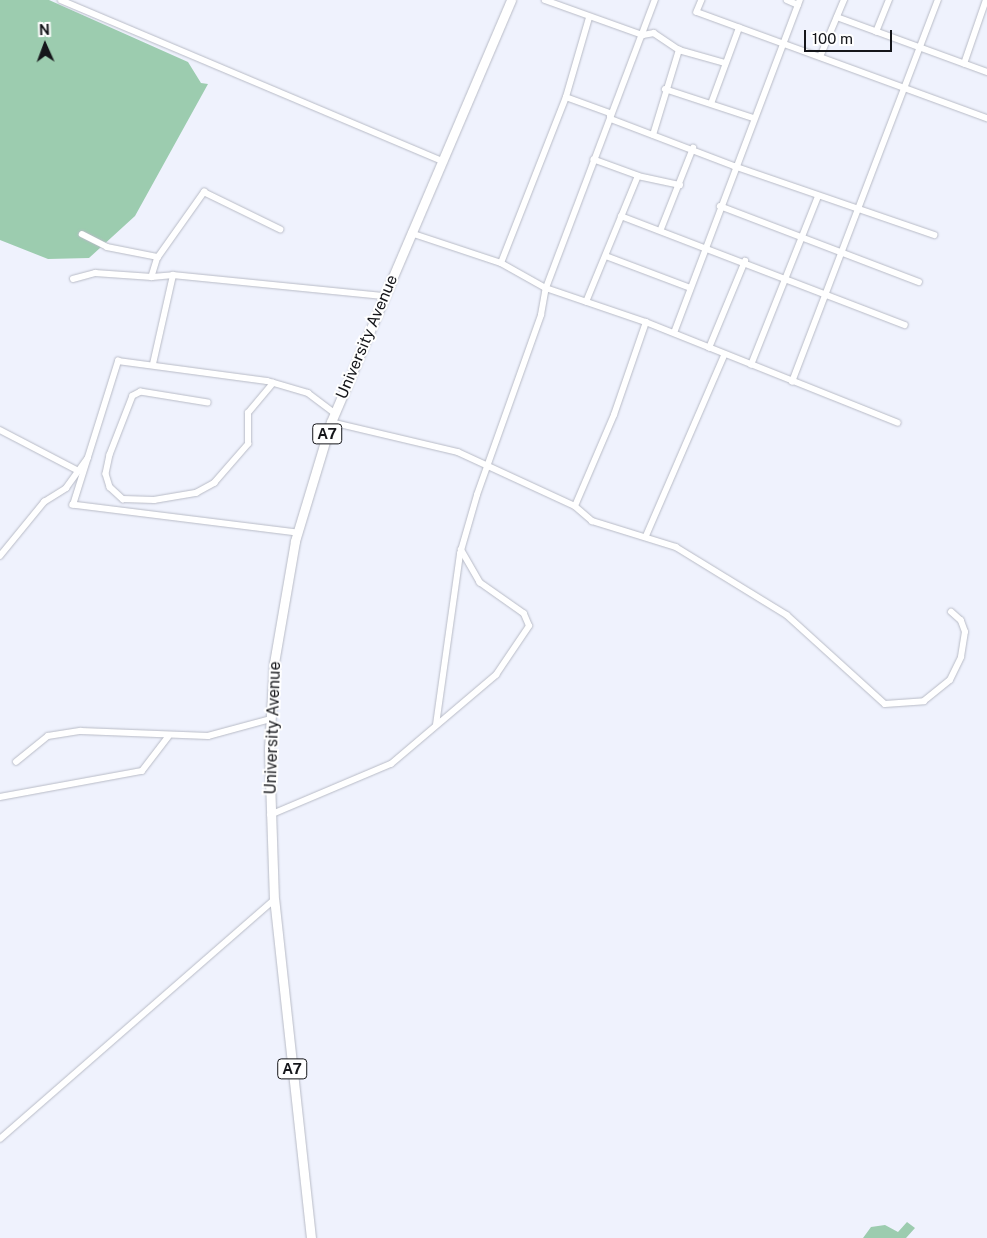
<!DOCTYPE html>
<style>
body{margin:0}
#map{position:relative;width:987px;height:1238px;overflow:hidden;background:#eff2fd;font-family:"Public Sans",sans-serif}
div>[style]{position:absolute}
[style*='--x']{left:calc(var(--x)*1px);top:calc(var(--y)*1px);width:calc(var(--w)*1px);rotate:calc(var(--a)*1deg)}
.green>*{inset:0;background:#9cccaf}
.roads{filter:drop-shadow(0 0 1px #b8bbc6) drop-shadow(0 0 1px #b8bbc6)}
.minor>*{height:5.5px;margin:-2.75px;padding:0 2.75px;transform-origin:2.75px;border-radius:2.75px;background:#fff}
.highway>*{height:9px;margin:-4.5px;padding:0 4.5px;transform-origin:4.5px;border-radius:4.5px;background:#fff}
span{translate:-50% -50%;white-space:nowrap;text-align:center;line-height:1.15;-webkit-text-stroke:4px #fff;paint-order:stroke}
.shield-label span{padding:1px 4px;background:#fff;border:1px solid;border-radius:4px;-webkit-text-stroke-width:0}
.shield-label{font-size:15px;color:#15161a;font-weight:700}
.street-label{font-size:16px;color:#15161a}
.north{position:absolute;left:20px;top:20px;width:50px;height:50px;-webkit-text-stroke:4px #fff;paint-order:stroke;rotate:358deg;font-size:14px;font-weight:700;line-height:20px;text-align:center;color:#15161a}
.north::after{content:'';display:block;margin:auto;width:18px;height:22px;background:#15161a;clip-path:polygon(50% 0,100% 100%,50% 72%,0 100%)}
.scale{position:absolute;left:804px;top:30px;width:88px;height:22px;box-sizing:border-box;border:2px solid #15161a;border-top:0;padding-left:6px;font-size:15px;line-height:18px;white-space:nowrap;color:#15161a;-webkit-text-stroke:4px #fff;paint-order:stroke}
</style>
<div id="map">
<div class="green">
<div style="clip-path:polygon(0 0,49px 0,188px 62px,201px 83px,208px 84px,135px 216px,89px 258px,48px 259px,0 240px)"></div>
<div style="clip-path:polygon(907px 1222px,915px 1228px,906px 1238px,863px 1238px,871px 1227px,885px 1225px,898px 1232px)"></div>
</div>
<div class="roads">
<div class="minor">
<div style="--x:61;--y:0;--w:414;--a:22.9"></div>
<div style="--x:545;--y:0;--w:104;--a:19.7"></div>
<div style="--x:643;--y:35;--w:11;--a:-10"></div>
<div style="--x:654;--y:33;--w:30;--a:34"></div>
<div style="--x:679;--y:50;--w:48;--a:15.8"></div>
<div style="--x:702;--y:0;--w:13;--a:113"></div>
<div style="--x:697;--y:12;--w:309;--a:20.1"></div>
<div style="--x:787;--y:0;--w:12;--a:24"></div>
<div style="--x:837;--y:17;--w:160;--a:20.1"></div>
<div style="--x:876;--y:32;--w:35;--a:-68"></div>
<div style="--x:820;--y:57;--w:62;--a:-67.2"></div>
<div style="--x:964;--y:64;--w:68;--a:-71"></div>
<div style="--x:665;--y:89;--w:93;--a:18.2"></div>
<div style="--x:566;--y:97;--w:47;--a:20"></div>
<div style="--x:610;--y:113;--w:6;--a:81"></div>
<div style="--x:611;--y:119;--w:132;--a:20.9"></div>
<div style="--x:734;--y:166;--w:212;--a:19"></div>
<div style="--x:711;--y:104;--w:81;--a:-69.8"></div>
<div style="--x:653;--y:135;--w:89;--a:-73"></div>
<div style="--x:638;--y:176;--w:43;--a:12.1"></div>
<div style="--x:720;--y:206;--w:213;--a:20.9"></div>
<div style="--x:621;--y:216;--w:304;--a:21"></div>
<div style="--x:661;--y:229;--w:87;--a:-68.4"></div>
<div style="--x:411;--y:233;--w:95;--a:18.4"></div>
<div style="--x:501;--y:263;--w:51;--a:29.1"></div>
<div style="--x:546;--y:288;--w:106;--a:18.8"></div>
<div style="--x:646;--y:322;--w:271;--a:21.8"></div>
<div style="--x:82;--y:234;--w:28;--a:27"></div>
<div style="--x:107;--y:247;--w:52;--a:11.1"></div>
<div style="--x:158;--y:257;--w:21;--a:107"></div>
<div style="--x:152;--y:277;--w:21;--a:-5"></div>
<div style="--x:606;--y:256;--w:88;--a:20.7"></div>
<div style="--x:158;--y:257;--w:80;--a:-54.7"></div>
<div style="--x:204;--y:192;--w:85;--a:26"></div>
<div style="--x:501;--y:263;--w:178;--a:-68.6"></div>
<div style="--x:566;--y:97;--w:82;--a:-73.8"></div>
<div style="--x:73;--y:279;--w:23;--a:-15"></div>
<div style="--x:95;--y:273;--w:57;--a:4"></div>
<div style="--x:586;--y:302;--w:136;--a:-67.6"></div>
<div style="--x:638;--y:176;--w:47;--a:-160"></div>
<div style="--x:674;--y:333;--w:356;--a:-69.3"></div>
<div style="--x:709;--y:348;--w:94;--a:-67.5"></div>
<div style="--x:153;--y:364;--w:91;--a:-77.3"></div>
<div style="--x:173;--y:275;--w:213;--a:5.7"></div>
<div style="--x:751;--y:365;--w:181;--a:-68.3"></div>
<div style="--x:792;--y:382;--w:409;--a:-69.1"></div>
<div style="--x:208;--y:403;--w:68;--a:-170.7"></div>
<div style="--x:141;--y:392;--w:9;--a:153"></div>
<div style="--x:133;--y:396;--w:63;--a:111.3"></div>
<div style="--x:110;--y:455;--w:19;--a:102"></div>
<div style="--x:106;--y:474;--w:14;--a:73"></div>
<div style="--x:110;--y:487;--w:18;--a:43"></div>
<div style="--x:123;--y:499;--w:31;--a:2"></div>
<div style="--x:154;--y:500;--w:43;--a:-9.5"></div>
<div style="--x:196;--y:493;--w:21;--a:-29"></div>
<div style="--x:214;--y:483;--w:52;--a:-48.9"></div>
<div style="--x:248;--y:444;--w:31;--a:-90"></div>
<div style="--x:248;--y:413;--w:39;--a:-50"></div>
<div style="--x:331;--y:422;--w:130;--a:13.3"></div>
<div style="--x:458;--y:452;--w:129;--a:24.8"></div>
<div style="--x:575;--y:506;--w:23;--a:41"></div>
<div style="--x:592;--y:521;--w:88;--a:17.2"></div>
<div style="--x:676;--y:547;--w:130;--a:31.5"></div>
<div style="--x:787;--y:615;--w:132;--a:42.2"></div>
<div style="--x:885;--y:704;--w:39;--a:-4"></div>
<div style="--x:924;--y:701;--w:33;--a:-39"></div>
<div style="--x:950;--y:680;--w:25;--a:-64"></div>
<div style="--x:961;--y:657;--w:25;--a:-81"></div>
<div style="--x:965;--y:632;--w:12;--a:-110"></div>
<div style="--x:961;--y:621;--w:13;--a:-138"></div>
<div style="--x:0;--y:430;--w:87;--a:27.5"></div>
<div style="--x:575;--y:506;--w:99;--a:-66.8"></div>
<div style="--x:614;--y:415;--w:98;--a:-71"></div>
<div style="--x:297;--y:533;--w:226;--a:-172.9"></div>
<div style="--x:73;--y:505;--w:151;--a:-72.6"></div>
<div style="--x:118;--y:361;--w:150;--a:7.6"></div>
<div style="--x:267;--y:381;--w:43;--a:16.3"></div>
<div style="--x:308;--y:393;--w:34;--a:37"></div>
<div style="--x:646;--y:536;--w:196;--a:-66.6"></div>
<div style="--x:0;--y:556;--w:70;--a:-50.8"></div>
<div style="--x:44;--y:502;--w:26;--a:-32"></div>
<div style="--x:66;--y:488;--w:37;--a:-54"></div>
<div style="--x:436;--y:725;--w:173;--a:-82"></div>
<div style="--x:460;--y:554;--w:61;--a:-73.9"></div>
<div style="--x:477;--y:495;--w:191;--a:-70.4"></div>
<div style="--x:541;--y:315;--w:27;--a:-80"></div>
<div style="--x:546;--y:288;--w:308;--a:-69.3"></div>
<div style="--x:16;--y:762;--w:41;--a:-39.1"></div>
<div style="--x:48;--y:736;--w:33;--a:-9"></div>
<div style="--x:81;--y:731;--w:127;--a:2.3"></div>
<div style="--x:208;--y:736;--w:65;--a:-15.1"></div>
<div style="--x:0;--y:797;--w:144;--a:-10.4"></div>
<div style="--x:142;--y:771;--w:43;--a:-52.6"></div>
<div style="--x:270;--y:815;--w:131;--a:-22.9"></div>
<div style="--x:391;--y:764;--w:138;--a:-40.3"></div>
<div style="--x:496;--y:675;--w:59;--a:-56"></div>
<div style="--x:529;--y:626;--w:13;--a:-113"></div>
<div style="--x:524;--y:614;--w:54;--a:-144.8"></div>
<div style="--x:480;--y:583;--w:38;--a:-120"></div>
<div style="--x:0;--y:1139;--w:364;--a:-41.1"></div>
</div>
<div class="highway">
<div style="--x:311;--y:1238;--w:340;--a:-96.2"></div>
<div style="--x:274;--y:900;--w:151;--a:-91.9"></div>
<div style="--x:269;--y:749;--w:86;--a:-86.7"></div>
<div style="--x:274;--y:663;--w:124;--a:-80.2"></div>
<div style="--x:295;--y:541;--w:124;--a:-73.2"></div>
<div style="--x:331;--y:422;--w:459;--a:-66.9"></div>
</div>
</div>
<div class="shield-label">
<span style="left:327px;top:434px">A7</span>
<span style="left:292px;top:1069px">A7</span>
</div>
<div class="street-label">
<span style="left:367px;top:337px;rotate:-67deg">University Avenue</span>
<span style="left:273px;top:728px;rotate:-88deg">University Avenue</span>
</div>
<div class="north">N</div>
<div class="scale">100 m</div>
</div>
